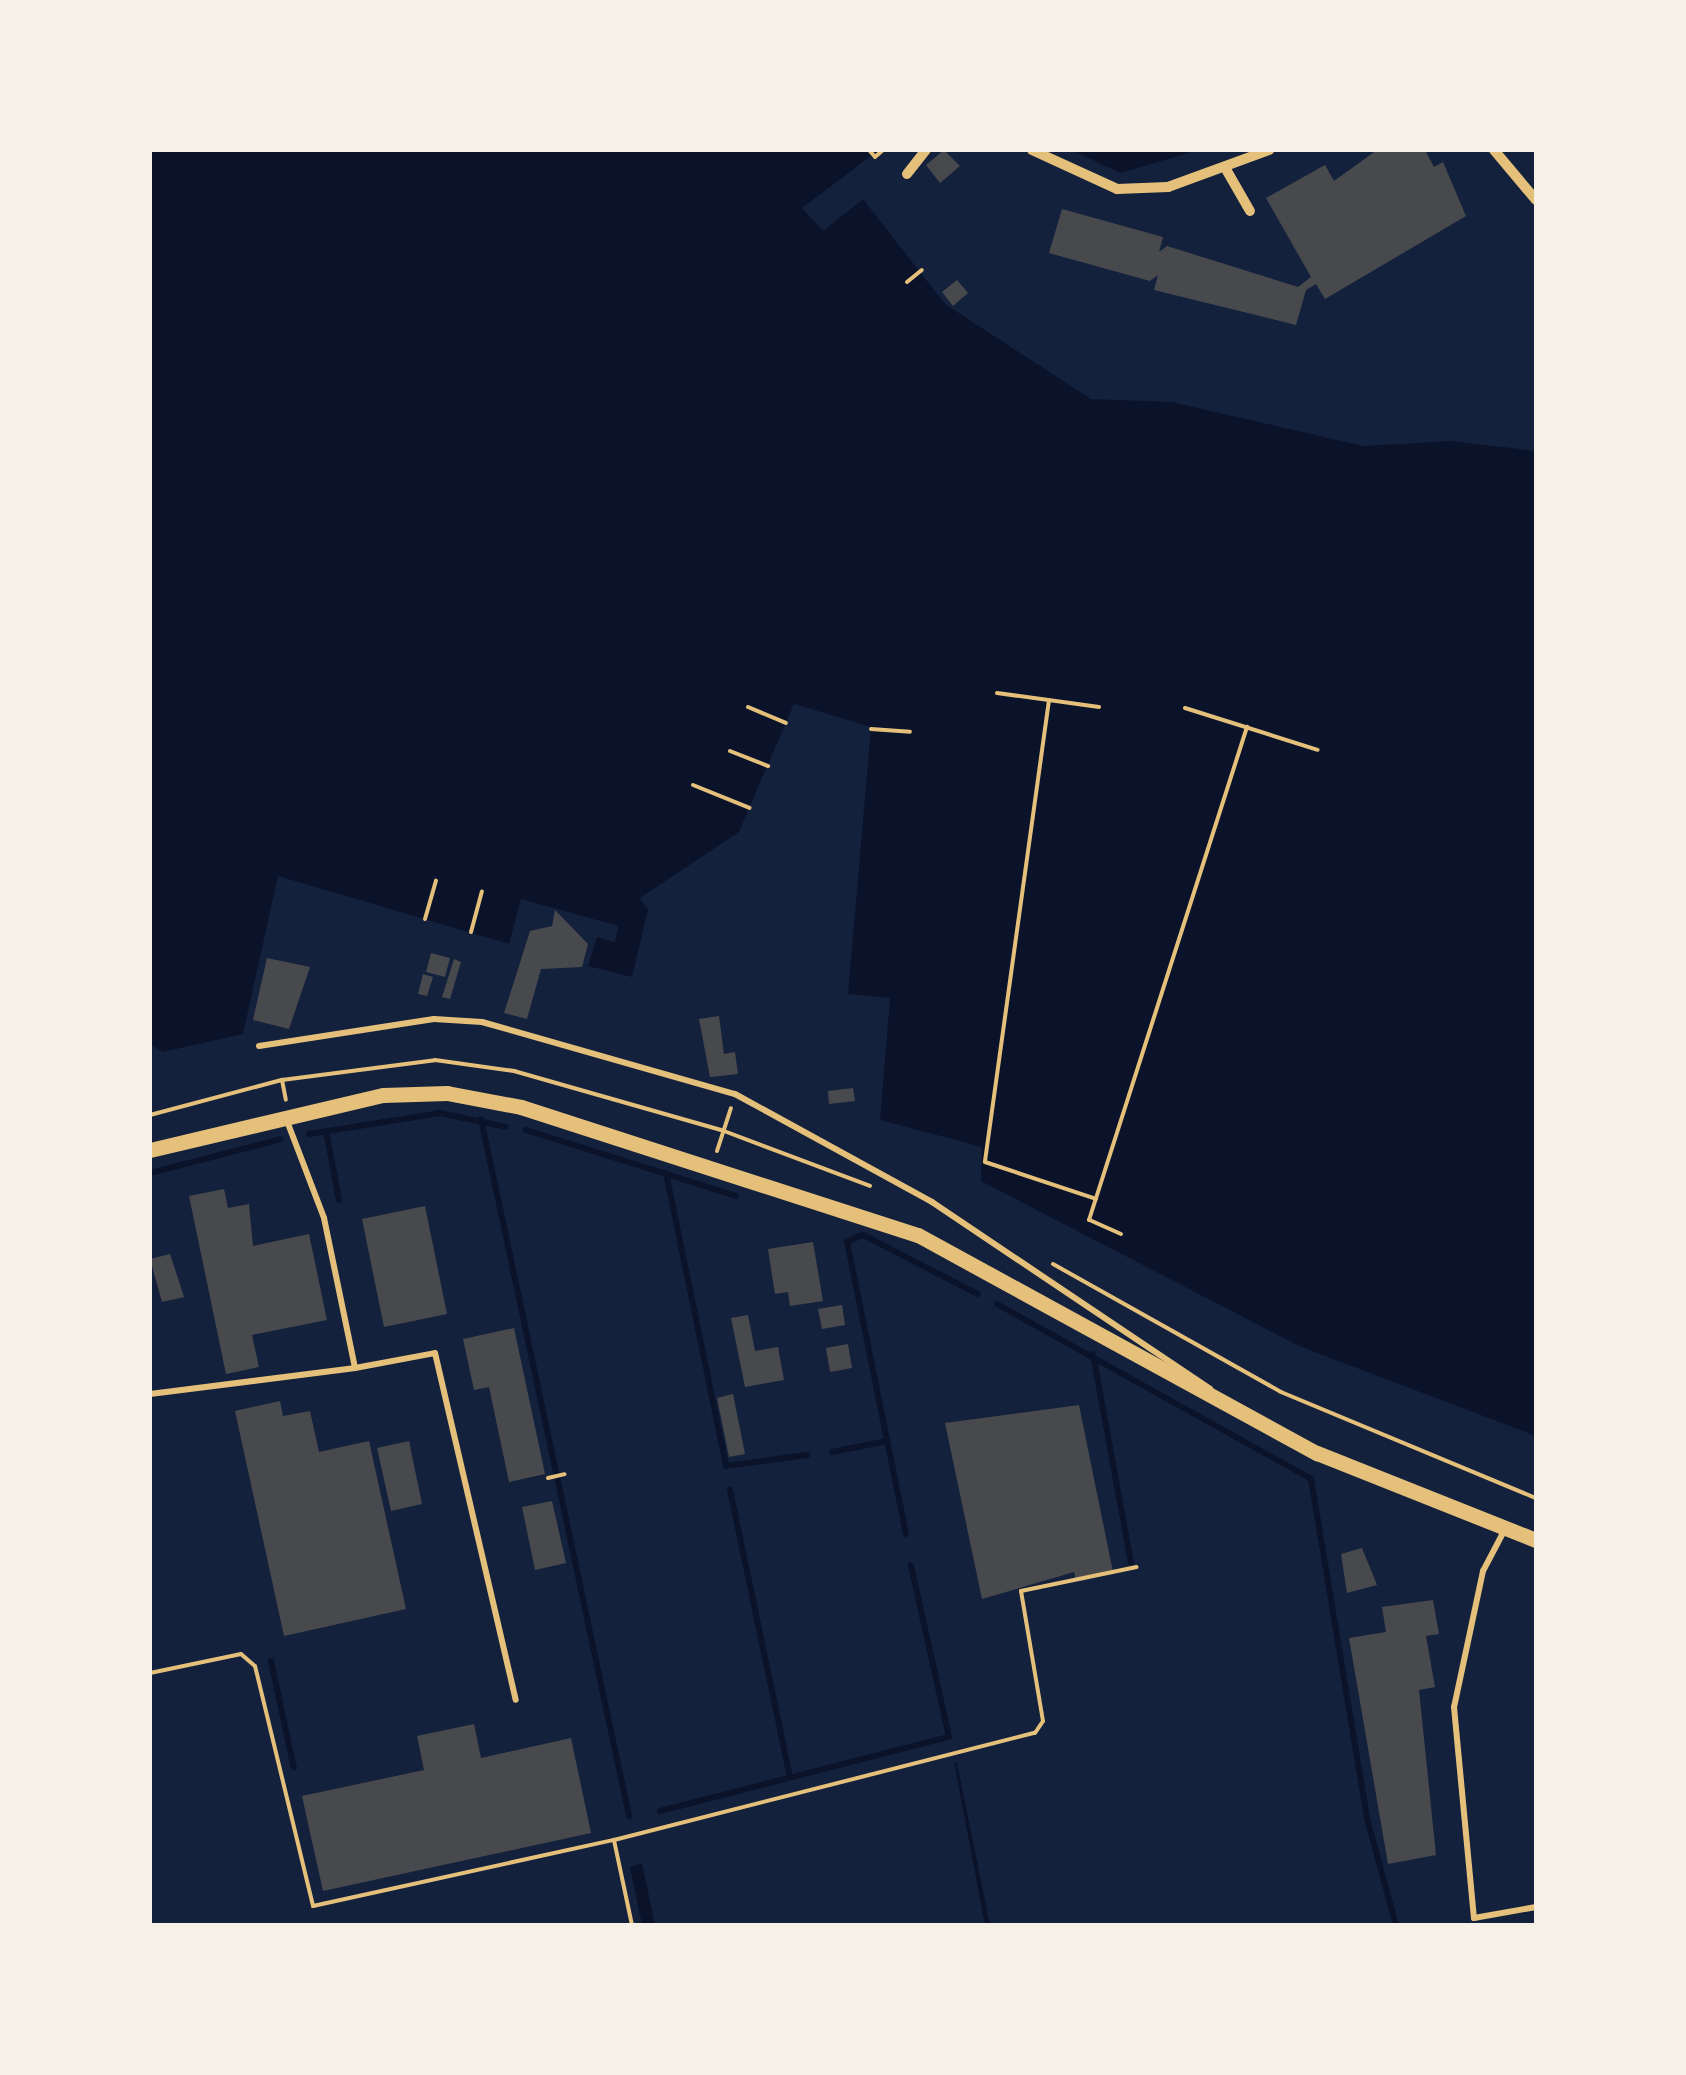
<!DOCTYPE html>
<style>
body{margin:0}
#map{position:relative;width:1686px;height:2075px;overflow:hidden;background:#14213d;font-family:"IBM Plex Sans",sans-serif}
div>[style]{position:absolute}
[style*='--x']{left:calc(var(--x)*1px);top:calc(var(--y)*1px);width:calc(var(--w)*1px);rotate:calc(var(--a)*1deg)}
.water>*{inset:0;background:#0b132b}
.stream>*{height:6px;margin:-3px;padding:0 3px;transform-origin:3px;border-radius:3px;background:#0b132b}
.building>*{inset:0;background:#48494c}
.path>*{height:4px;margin:-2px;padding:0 2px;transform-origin:2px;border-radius:2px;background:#e5c07b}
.service>*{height:6px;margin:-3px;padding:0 3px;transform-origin:3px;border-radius:3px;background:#e5c07b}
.minor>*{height:10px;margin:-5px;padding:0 5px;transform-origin:5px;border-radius:5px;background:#e5c07b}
.tertiary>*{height:15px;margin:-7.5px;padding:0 7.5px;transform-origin:7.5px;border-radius:7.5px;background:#e5c07b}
span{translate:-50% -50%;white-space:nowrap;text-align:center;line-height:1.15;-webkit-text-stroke:10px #f6f1e7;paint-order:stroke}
.frame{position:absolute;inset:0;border:152px solid #f6f1e7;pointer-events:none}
</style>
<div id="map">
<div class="water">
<div style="clip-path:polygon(150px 150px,879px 150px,802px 208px,823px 231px,863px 199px,945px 304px,1091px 399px,1172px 402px,1363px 446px,1452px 441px,1536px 451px,1536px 1436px,1299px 1346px,981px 1181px,982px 1147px,880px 1120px,890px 998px,848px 994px,871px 727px,794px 704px,739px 832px,640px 898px,648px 910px,632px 977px,588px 966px,597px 937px,615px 942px,618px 926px,521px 899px,509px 944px,278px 876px,243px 1034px,163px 1052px,150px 1044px)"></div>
<div style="clip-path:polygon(1072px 150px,1199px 150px,1120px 173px)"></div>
<div style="clip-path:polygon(954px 1762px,957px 1763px,990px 1925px,985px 1925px)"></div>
<div style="clip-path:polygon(642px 1863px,655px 1925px,642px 1925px,630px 1867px)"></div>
</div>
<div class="stream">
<div style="--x:481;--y:1119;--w:713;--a:78.01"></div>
<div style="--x:526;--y:1130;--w:220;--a:17.4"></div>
<div style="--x:326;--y:1131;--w:70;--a:79.3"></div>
<div style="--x:309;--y:1134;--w:133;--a:-9.1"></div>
<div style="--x:440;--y:1113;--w:67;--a:12"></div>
<div style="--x:150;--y:1173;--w:135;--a:-14.5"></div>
<div style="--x:666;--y:1173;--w:299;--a:78.4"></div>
<div style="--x:726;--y:1466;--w:82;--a:-7.7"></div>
<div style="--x:997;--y:1304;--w:359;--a:29.1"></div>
<div style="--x:1311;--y:1479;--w:348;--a:80.6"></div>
<div style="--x:1368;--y:1822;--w:107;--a:74.8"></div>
<div style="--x:1093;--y:1354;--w:212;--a:79.7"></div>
<div style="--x:832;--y:1452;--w:56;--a:-11.3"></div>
<div style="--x:730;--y:1490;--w:293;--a:78.2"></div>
<div style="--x:906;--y:1534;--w:298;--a:-101.4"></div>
<div style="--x:847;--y:1242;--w:17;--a:-24"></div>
<div style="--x:863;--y:1235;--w:129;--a:27.2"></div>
<div style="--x:271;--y:1661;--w:109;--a:77.9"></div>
<div style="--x:660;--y:1811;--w:298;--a:-14.4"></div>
<div style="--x:949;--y:1737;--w:176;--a:-102.5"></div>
</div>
<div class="building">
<div style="clip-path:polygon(944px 150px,960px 166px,940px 183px,926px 165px)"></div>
<div style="clip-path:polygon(1377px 150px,1425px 150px,1434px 167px,1443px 162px,1466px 216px,1325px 299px,1316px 284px,1306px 290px,1296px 325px,1154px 290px,1158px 275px,1150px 281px,1049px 253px,1062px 209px,1163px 237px,1159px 252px,1167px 246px,1298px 287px,1311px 277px,1266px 198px,1325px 165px,1334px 181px)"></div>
<div style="clip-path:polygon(957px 280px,968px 293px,953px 306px,942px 292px)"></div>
<div style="clip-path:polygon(555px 910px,588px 944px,582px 967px,541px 969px,527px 1019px,504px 1013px,530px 931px,552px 926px)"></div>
<div style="clip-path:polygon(431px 953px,450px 958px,445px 977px,426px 972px)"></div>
<div style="clip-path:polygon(267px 958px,310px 967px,289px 1029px,253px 1020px)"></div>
<div style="clip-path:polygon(454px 959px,461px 962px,450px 999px,442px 997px)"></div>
<div style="clip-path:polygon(423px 974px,433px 977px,427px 996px,418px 994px)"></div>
<div style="clip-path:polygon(719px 1016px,724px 1054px,735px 1052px,738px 1074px,710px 1077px,699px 1019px)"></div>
<div style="clip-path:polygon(853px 1088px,855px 1101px,829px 1104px,828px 1091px)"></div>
<div style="clip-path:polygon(224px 1189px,228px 1208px,249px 1204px,253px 1246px,309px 1234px,327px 1320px,252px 1335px,259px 1367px,226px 1374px,189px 1196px)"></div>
<div style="clip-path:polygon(425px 1206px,447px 1314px,384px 1327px,362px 1219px)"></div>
<div style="clip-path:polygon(813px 1242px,823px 1301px,790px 1306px,788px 1292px,775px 1294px,768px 1249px)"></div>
<div style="clip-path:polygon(170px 1254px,184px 1297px,162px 1302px,150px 1259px)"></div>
<div style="clip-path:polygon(842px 1305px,845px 1325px,822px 1329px,818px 1309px)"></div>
<div style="clip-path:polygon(748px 1315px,755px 1351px,778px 1347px,784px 1380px,745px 1387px,731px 1318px)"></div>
<div style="clip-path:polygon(514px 1328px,545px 1474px,509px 1482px,489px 1387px,474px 1390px,463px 1339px)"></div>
<div style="clip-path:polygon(848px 1344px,852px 1368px,830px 1372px,826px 1348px)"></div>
<div style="clip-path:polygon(733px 1394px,745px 1454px,729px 1457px,717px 1398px)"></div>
<div style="clip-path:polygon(280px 1401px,283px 1416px,310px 1411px,319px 1452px,369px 1441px,406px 1609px,284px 1636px,235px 1411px)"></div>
<div style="clip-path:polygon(1079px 1405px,1113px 1572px,1076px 1580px,1074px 1572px,982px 1599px,945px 1423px)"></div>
<div style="clip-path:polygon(409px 1441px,422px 1504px,391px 1511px,377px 1448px)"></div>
<div style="clip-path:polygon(552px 1501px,566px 1563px,535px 1570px,522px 1507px)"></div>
<div style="clip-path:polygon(1362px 1548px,1377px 1585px,1347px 1593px,1341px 1554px)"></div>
<div style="clip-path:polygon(1433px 1600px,1439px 1634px,1426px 1636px,1435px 1687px,1419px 1690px,1436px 1855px,1388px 1864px,1349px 1638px,1386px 1632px,1382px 1607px)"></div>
<div style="clip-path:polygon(474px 1724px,481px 1758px,571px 1738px,591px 1833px,323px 1891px,302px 1796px,424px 1770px,417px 1736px)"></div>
</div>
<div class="path">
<div style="--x:869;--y:150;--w:9;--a:49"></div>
<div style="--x:875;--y:157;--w:11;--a:-41"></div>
<div style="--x:1119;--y:150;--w:19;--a:0"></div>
<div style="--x:907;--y:282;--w:19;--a:-39"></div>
<div style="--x:997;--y:693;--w:103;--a:7.8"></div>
<div style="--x:1049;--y:700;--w:466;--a:97.9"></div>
<div style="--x:985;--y:1162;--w:117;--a:18.4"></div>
<div style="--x:748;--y:707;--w:41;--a:22.8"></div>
<div style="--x:1185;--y:708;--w:139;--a:17.5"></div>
<div style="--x:871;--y:729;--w:39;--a:4"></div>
<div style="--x:730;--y:751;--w:41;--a:21.5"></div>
<div style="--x:693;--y:785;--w:61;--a:22"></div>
<div style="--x:425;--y:919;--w:40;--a:-74"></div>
<div style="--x:471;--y:932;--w:42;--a:-75"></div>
<div style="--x:282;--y:1080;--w:20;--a:79"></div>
<div style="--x:150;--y:1115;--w:137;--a:-14.9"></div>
<div style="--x:282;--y:1080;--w:154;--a:-7.4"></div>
<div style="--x:435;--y:1060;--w:80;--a:7.9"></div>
<div style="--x:514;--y:1071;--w:218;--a:15.9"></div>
<div style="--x:724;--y:1131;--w:156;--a:20.6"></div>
<div style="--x:717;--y:1151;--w:45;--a:-72"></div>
<div style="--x:1121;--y:1234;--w:35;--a:-156"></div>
<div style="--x:1089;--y:1220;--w:518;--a:-72.23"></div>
<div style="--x:1053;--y:1264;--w:261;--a:29.3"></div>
<div style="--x:1281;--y:1392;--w:276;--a:22.6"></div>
<div style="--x:548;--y:1478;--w:17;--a:-13"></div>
<div style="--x:150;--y:1673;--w:93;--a:-11.8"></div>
<div style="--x:241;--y:1654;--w:18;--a:41"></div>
<div style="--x:255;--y:1666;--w:247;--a:76.4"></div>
<div style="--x:313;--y:1906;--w:308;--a:-12.4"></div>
<div style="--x:632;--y:1925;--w:87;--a:-102"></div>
<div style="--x:614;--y:1840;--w:434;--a:-14.3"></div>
<div style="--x:1035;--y:1733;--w:14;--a:-56"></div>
<div style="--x:1043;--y:1721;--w:132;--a:-99.6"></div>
<div style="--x:1021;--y:1591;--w:118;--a:-11.7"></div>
</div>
<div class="service">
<div style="--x:259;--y:1046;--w:177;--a:-8.8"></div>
<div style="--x:434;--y:1019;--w:48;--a:3.6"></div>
<div style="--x:482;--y:1022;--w:263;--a:15.9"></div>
<div style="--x:735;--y:1094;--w:225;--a:28.7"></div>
<div style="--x:932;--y:1202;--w:335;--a:33.9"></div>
<div style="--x:287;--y:1121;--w:104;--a:69.1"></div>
<div style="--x:324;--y:1218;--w:153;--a:78.3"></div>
<div style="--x:355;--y:1368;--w:81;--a:-10.6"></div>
<div style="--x:435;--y:1353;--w:356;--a:76.9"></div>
<div style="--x:150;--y:1394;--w:207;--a:-7.2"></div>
<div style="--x:1504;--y:1531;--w:45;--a:117.7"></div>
<div style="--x:1483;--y:1571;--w:139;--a:102"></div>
<div style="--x:1454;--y:1707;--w:212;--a:84.6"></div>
<div style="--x:1474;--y:1918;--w:63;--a:-10.1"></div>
</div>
<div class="minor">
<div style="--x:1032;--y:150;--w:94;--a:24.6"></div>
<div style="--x:1117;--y:189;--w:51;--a:-2.2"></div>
<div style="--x:1168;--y:187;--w:108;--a:-20.1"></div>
<div style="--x:1494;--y:150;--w:65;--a:50"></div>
<div style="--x:1227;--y:171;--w:46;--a:60.1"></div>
<div style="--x:907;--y:174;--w:31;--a:-52"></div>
</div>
<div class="tertiary">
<div style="--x:150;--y:1150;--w:239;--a:-13.3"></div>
<div style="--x:383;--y:1095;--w:64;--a:-1.8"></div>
<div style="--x:447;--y:1093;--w:75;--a:10.7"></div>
<div style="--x:521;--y:1107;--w:417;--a:17.9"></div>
<div style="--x:918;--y:1235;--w:455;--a:28.7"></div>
<div style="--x:1317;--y:1453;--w:236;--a:21.7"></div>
</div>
<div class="frame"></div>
</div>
